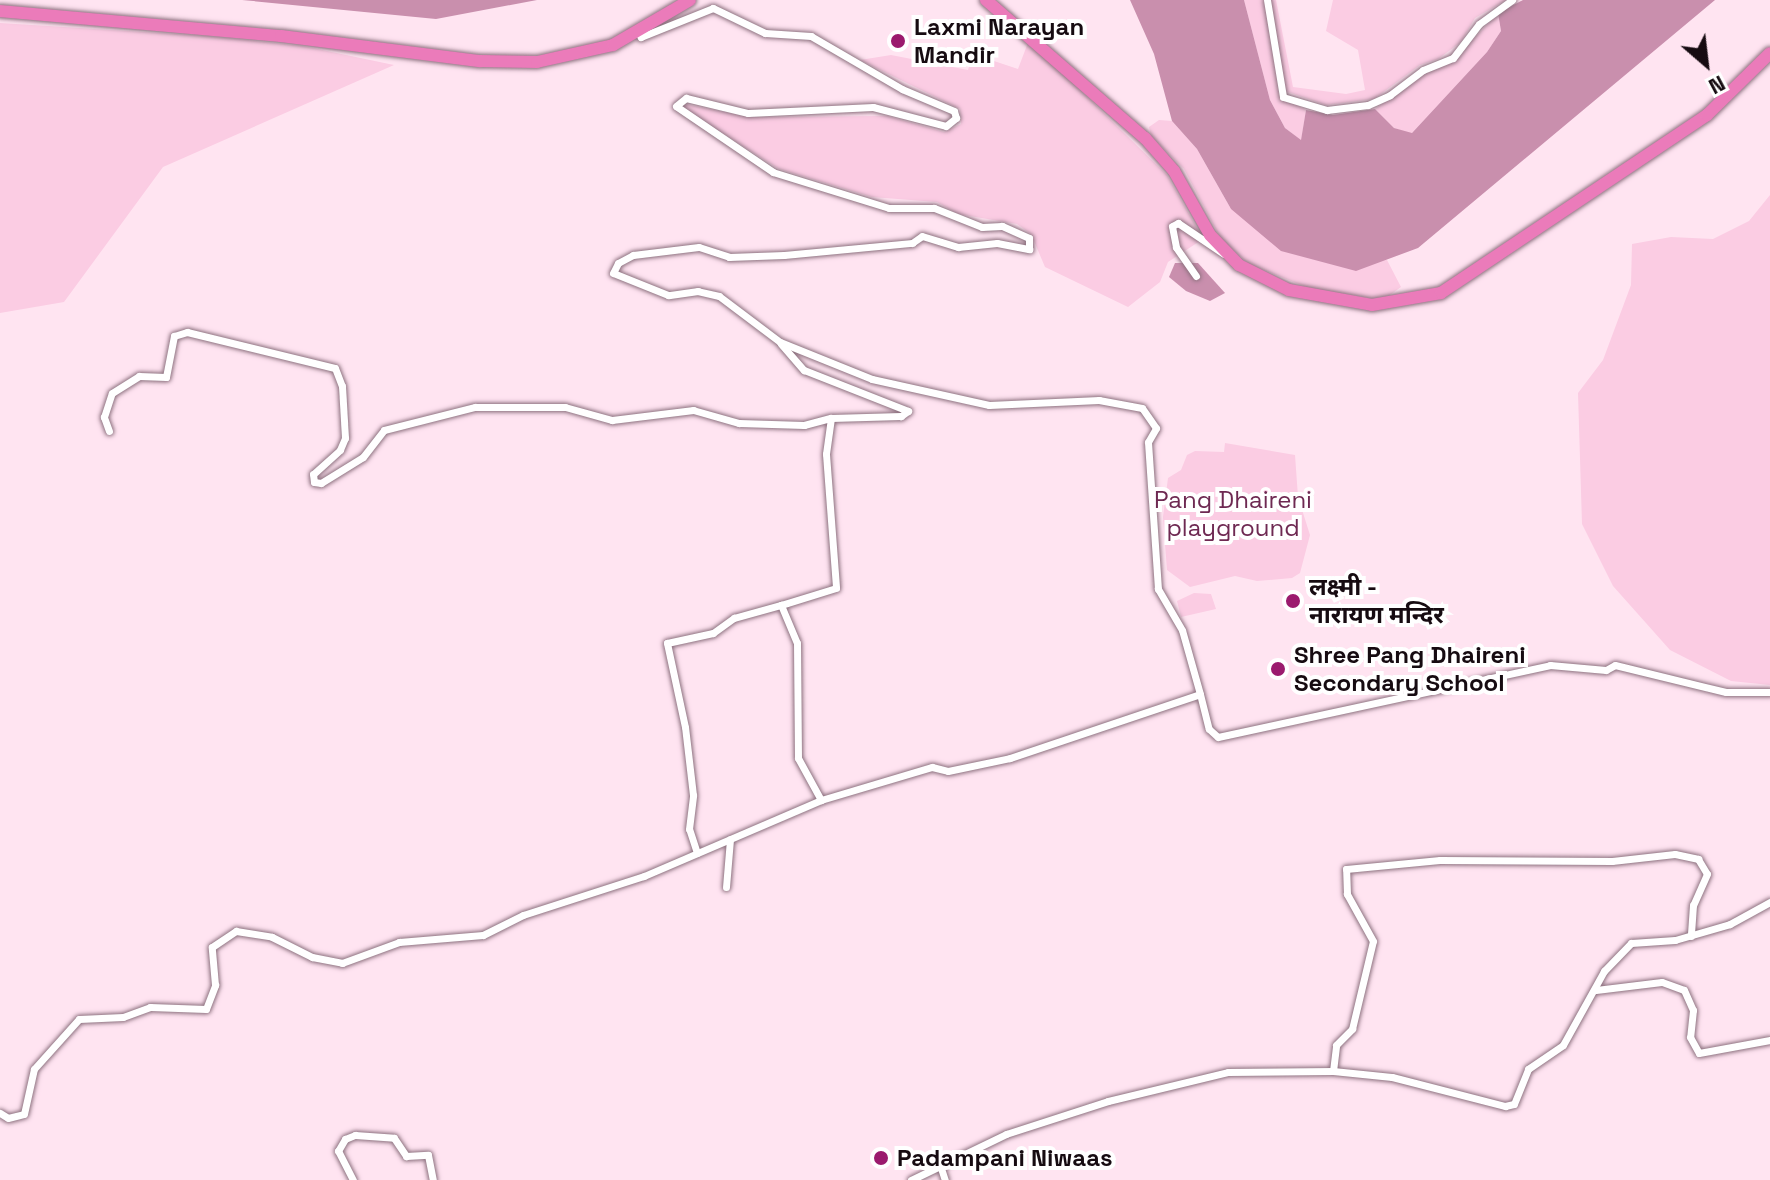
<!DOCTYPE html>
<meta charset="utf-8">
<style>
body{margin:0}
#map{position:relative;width:1770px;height:1180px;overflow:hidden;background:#ffe4f1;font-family:"Space Grotesk","Noto Sans Devanagari",sans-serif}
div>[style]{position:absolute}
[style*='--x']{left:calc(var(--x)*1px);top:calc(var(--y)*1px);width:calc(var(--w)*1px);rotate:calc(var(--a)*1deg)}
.green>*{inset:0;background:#fbcce3}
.water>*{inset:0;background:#c98fad}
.roads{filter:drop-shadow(0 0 2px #8e7280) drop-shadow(0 0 2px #8e7280)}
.street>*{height:7px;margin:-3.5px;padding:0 3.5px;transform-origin:3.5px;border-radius:3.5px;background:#fff}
.highway>*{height:12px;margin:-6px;padding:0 6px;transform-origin:6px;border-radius:6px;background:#eb7bba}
.dots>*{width:22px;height:22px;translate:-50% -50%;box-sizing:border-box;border:4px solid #fff;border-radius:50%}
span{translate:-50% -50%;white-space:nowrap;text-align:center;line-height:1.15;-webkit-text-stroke:8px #fff;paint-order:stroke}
.poi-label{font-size:24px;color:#160b11;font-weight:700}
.left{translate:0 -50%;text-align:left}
.park-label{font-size:24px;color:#6e2952}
.north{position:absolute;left:1666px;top:24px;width:80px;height:80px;-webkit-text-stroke:6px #fff;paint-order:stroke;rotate:152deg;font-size:22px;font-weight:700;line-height:32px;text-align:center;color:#160b11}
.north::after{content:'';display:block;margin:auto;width:28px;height:36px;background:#160b11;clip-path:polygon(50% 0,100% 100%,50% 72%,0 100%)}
</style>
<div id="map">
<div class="green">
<div style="clip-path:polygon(1244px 0,1265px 0,1279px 96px,1306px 110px,1301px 141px,1285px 128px,1270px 100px)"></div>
<div style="clip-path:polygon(1271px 0,1276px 0,1293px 87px,1346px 94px,1365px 90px,1358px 50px,1326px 31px,1333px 0,1506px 0,1475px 18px,1461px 42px,1438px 59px,1420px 65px,1374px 99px,1326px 105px,1285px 91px)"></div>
<div style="clip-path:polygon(1498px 13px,1501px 31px,1487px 52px,1411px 134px,1394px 128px,1375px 109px,1425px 72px,1452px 62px)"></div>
<div style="clip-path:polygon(0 23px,207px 36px,303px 46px,394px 65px,163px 167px,64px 302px,0 313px)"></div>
<div style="clip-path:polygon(1029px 40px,1167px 175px,1203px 239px,1168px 262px,1160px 282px,1128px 307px,1045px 267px,1031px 234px,1017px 224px,958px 214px,937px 202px,872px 197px,779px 169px,683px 108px,684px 104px,750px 117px,887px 116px,944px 132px,961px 124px,960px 109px,860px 60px,891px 55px,968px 70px,973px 54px,1018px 69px)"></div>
<div style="clip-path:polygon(1159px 120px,1172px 121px,1197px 149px,1231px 209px,1372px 261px,1387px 260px,1401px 287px,1383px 300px,1345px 294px,1309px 288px,1249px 264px,1221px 239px,1184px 169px,1151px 136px,1149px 127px)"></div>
<div style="clip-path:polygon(1770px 195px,1770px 685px,1731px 681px,1670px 650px,1613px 586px,1582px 524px,1578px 393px,1603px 360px,1631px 285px,1632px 244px,1671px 237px,1713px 239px,1749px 221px)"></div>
<div style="clip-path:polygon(1225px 443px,1295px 455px,1298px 497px,1310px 535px,1300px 573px,1292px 578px,1257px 581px,1235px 576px,1190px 587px,1167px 570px,1163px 517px,1168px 478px,1181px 470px,1187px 455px,1195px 451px,1224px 452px)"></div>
<div style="clip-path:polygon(1194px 593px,1211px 594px,1216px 609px,1181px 617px,1177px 601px)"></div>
</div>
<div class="water">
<div style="clip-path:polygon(242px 0,537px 0,436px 19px)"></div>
<div style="clip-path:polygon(1130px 0,1244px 0,1270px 100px,1285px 128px,1301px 140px,1306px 110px,1333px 115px,1375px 109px,1394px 128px,1412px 133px,1487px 52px,1501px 31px,1498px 13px,1523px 0,1715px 0,1418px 248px,1356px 271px,1281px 251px,1231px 209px,1197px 149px,1172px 121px,1154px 54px)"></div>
<div style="clip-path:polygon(1175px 263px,1198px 263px,1225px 293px,1210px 301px,1186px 291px,1169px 277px)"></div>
</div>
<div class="roads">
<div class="street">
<div style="--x:1267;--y:0;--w:98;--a:80.6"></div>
<div style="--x:1283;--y:97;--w:46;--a:16.5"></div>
<div style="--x:1327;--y:110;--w:41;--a:-7"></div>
<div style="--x:1368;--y:105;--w:24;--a:-24"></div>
<div style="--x:1390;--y:95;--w:41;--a:-37.1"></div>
<div style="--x:1423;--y:70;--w:32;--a:-22"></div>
<div style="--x:1453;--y:58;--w:43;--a:-52.6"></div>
<div style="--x:1479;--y:24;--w:41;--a:-36"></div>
<div style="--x:1196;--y:276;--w:35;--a:-125"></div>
<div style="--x:1176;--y:247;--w:21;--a:-101"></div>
<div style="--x:1172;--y:226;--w:7;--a:-27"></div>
<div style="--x:1178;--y:223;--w:55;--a:34"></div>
<div style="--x:781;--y:344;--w:35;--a:49"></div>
<div style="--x:804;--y:370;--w:112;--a:21.5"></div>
<div style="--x:908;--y:411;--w:9;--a:144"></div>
<div style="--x:901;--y:416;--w:70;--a:178.4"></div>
<div style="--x:109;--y:431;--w:15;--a:-110"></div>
<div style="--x:104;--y:417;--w:25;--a:-72"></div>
<div style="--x:112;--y:393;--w:32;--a:-32"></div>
<div style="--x:139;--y:376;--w:27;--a:2"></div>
<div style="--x:166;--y:377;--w:42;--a:-79"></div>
<div style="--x:174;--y:336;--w:14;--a:-17"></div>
<div style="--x:187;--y:332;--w:152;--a:13.7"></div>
<div style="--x:335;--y:368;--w:19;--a:69"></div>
<div style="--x:342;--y:386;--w:52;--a:86.7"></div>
<div style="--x:345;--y:438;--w:13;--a:113"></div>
<div style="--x:340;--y:450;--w:36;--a:138"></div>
<div style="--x:313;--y:474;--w:8;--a:83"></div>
<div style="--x:314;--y:482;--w:7;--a:8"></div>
<div style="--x:321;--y:483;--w:49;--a:-31.8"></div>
<div style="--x:363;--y:457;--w:34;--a:-52"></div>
<div style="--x:384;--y:430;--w:94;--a:-14.2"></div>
<div style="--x:475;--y:407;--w:90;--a:0"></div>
<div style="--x:565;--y:407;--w:49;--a:15.5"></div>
<div style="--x:612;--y:420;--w:82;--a:-7"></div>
<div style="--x:693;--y:410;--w:48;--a:15.8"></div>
<div style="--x:739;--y:423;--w:65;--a:1.8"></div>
<div style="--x:804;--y:425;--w:28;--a:-15"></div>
<div style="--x:831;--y:418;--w:36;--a:98"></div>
<div style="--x:826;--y:454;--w:134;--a:85.7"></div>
<div style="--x:836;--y:588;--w:58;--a:162.8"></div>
<div style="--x:781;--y:605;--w:41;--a:67.2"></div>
<div style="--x:797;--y:643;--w:115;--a:89.5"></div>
<div style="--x:798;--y:758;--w:48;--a:61.3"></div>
<div style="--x:1200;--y:694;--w:36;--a:76"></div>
<div style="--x:1209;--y:729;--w:12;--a:42"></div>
<div style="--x:1218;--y:737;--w:340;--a:-12.2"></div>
<div style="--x:1550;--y:665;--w:56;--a:5.1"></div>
<div style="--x:1606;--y:670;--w:10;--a:-29"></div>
<div style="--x:1615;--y:665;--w:114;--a:13.7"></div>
<div style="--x:1726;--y:692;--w:44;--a:0"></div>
<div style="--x:697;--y:853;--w:25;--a:-108"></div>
<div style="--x:689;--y:829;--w:34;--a:-83"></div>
<div style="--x:693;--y:795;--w:68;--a:-96.7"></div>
<div style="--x:685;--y:727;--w:86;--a:-102.1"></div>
<div style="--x:667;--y:643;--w:47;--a:-12.3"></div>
<div style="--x:713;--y:633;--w:26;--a:-36"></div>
<div style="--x:734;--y:618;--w:49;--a:-15.5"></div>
<div style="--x:726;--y:887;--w:48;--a:-85.2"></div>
<div style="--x:1596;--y:990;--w:66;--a:-6.9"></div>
<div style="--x:1662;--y:982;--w:23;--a:20"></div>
<div style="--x:1684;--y:990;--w:22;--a:66"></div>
<div style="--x:1693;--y:1010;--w:27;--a:96"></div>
<div style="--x:1690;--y:1037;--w:18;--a:61"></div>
<div style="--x:1699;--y:1053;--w:72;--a:-10.4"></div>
<div style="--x:1333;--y:1071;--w:26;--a:-83"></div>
<div style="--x:1336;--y:1045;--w:23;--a:-45"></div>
<div style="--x:1352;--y:1029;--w:90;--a:-76.6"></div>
<div style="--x:1373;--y:941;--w:54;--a:-119"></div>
<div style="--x:1347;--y:894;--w:25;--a:-92"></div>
<div style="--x:1346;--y:869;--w:94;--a:-5.5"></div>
<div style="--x:1440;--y:860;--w:172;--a:0.3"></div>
<div style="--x:1612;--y:861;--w:63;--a:-6.3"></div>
<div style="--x:1675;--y:854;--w:24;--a:12"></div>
<div style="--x:1698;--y:859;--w:17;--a:59"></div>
<div style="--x:1707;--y:874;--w:34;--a:114"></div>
<div style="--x:1693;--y:905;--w:31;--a:94"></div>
<div style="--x:0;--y:1113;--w:9;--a:32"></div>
<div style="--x:8;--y:1118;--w:16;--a:-14"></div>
<div style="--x:24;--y:1114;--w:46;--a:-77.5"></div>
<div style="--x:34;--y:1069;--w:67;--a:-48"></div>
<div style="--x:79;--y:1019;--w:44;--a:-2.6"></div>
<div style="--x:123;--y:1017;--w:29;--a:-20"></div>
<div style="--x:150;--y:1007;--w:56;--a:2"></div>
<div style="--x:206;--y:1009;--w:26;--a:-69"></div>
<div style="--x:215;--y:985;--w:38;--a:-95"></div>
<div style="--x:212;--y:947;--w:29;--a:-34"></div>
<div style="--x:236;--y:931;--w:36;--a:9"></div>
<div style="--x:272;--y:937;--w:45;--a:26.6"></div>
<div style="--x:312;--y:957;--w:31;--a:11"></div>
<div style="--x:342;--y:963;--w:61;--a:-20.2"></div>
<div style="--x:399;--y:942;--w:84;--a:-4.8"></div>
<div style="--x:483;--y:935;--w:45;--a:-26.6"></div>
<div style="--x:523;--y:915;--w:127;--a:-17.9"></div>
<div style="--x:644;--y:876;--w:193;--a:-23.2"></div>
<div style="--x:821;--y:800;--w:116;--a:-16.6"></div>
<div style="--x:932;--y:767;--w:16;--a:14"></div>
<div style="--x:948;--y:771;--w:63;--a:-11.8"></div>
<div style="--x:1010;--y:758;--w:200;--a:-18.6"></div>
<div style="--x:1200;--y:694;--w:66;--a:-105.7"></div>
<div style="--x:1182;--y:630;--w:48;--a:-120.3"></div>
<div style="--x:1158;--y:589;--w:147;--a:-93.9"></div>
<div style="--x:1148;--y:442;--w:16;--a:-60"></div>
<div style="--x:1156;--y:428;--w:24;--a:-125"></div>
<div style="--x:1142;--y:408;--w:44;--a:-169.5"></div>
<div style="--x:1099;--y:400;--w:110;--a:177.4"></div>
<div style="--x:989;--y:405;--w:120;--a:-167.5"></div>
<div style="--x:872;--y:379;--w:99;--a:-158.1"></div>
<div style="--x:780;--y:342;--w:76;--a:-143"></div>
<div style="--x:719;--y:296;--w:22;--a:-167"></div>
<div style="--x:698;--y:291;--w:30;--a:172"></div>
<div style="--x:668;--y:295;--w:59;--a:-158.2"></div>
<div style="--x:613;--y:273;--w:11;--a:-63"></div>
<div style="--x:618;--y:263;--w:17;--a:-28"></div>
<div style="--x:633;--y:255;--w:66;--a:-6.9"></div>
<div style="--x:699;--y:247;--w:32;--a:18"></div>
<div style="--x:729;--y:257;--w:55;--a:-2.1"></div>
<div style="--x:784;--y:255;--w:129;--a:-5.4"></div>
<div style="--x:912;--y:243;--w:12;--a:-35"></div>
<div style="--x:922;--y:236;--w:38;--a:17"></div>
<div style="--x:958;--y:247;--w:39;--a:-6"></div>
<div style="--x:997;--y:243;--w:33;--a:11"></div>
<div style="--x:1029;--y:249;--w:11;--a:-90"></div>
<div style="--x:1029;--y:238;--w:30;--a:-156"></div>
<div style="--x:1002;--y:226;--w:20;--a:177"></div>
<div style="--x:982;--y:227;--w:52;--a:-158.4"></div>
<div style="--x:934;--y:208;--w:45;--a:180"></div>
<div style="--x:889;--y:208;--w:121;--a:-162.8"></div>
<div style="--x:773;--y:172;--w:117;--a:-145.8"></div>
<div style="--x:676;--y:106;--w:13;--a:-39"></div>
<div style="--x:686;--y:98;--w:64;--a:13.6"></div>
<div style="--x:748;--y:113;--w:125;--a:-2.7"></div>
<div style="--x:873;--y:107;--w:75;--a:14.6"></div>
<div style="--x:946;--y:126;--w:13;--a:-39"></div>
<div style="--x:956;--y:118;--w:7;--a:-106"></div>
<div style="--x:954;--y:111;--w:56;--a:-157.1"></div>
<div style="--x:902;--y:89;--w:105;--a:-149.8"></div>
<div style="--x:811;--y:36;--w:46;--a:-176.3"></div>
<div style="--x:765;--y:33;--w:58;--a:-154.3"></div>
<div style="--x:713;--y:8;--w:78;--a:158.1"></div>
<div style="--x:641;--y:37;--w:6;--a:-121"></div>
<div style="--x:940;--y:1165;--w:16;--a:72"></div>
<div style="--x:353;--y:1180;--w:33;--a:-117"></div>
<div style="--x:338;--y:1151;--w:14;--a:-60"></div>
<div style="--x:345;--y:1139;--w:11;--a:-22"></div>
<div style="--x:355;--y:1135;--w:39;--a:4"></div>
<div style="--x:394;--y:1138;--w:22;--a:56"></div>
<div style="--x:406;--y:1156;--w:22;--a:-3"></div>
<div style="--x:428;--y:1155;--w:25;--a:79"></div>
<div style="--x:911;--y:1180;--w:106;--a:-25.8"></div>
<div style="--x:1006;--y:1134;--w:107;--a:-17.9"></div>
<div style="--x:1108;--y:1101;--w:123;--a:-13.6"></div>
<div style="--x:1228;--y:1072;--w:105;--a:-0.5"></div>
<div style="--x:1333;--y:1071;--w:59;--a:5.8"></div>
<div style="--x:1392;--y:1077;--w:117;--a:14.4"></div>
<div style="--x:1505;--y:1106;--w:9;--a:-13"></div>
<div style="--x:1514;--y:1104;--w:38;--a:-68"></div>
<div style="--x:1528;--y:1069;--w:42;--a:-34.4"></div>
<div style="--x:1563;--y:1045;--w:85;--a:-61"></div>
<div style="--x:1604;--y:971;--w:39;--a:-46"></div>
<div style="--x:1631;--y:943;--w:44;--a:-3.9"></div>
<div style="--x:1675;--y:940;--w:57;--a:-16.2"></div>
<div style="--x:1730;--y:924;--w:46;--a:-28.8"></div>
</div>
<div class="highway">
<div style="--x:986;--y:0;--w:211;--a:41"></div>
<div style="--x:1145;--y:138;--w:44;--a:48.7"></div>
<div style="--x:1174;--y:171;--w:73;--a:60.6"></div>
<div style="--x:1210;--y:235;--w:42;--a:46"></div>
<div style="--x:1239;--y:265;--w:56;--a:26.6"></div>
<div style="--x:1289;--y:290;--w:84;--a:10.2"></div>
<div style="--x:1372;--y:305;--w:70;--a:-9.9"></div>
<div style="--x:1441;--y:293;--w:320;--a:-33.8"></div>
<div style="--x:1707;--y:115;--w:88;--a:-44.5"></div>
<div style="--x:0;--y:11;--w:282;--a:5.1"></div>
<div style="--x:281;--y:36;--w:201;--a:7.2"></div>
<div style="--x:480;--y:61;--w:57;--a:1"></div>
<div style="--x:537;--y:62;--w:78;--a:-12.6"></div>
<div style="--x:613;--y:45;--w:89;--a:-30.3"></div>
</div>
</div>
<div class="dots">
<div style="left:898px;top:41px;background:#9b1a6e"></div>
<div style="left:1293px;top:601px;background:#9b1a6e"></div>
<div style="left:1278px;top:669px;background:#9b1a6e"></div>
<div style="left:881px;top:1158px;background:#9b1a6e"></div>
</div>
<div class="poi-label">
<span class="left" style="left:914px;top:41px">Laxmi Narayan<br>Mandir</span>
<span class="left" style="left:1309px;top:601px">लक्ष्मी -<br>नारायण मन्दिर</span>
<span class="left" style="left:1294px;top:669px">Shree Pang Dhaireni<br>Secondary School</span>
<span class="left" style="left:897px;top:1158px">Padampani Niwaas</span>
</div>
<div class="park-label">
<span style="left:1233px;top:514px">Pang Dhaireni<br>playground</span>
</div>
<div class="north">N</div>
</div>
